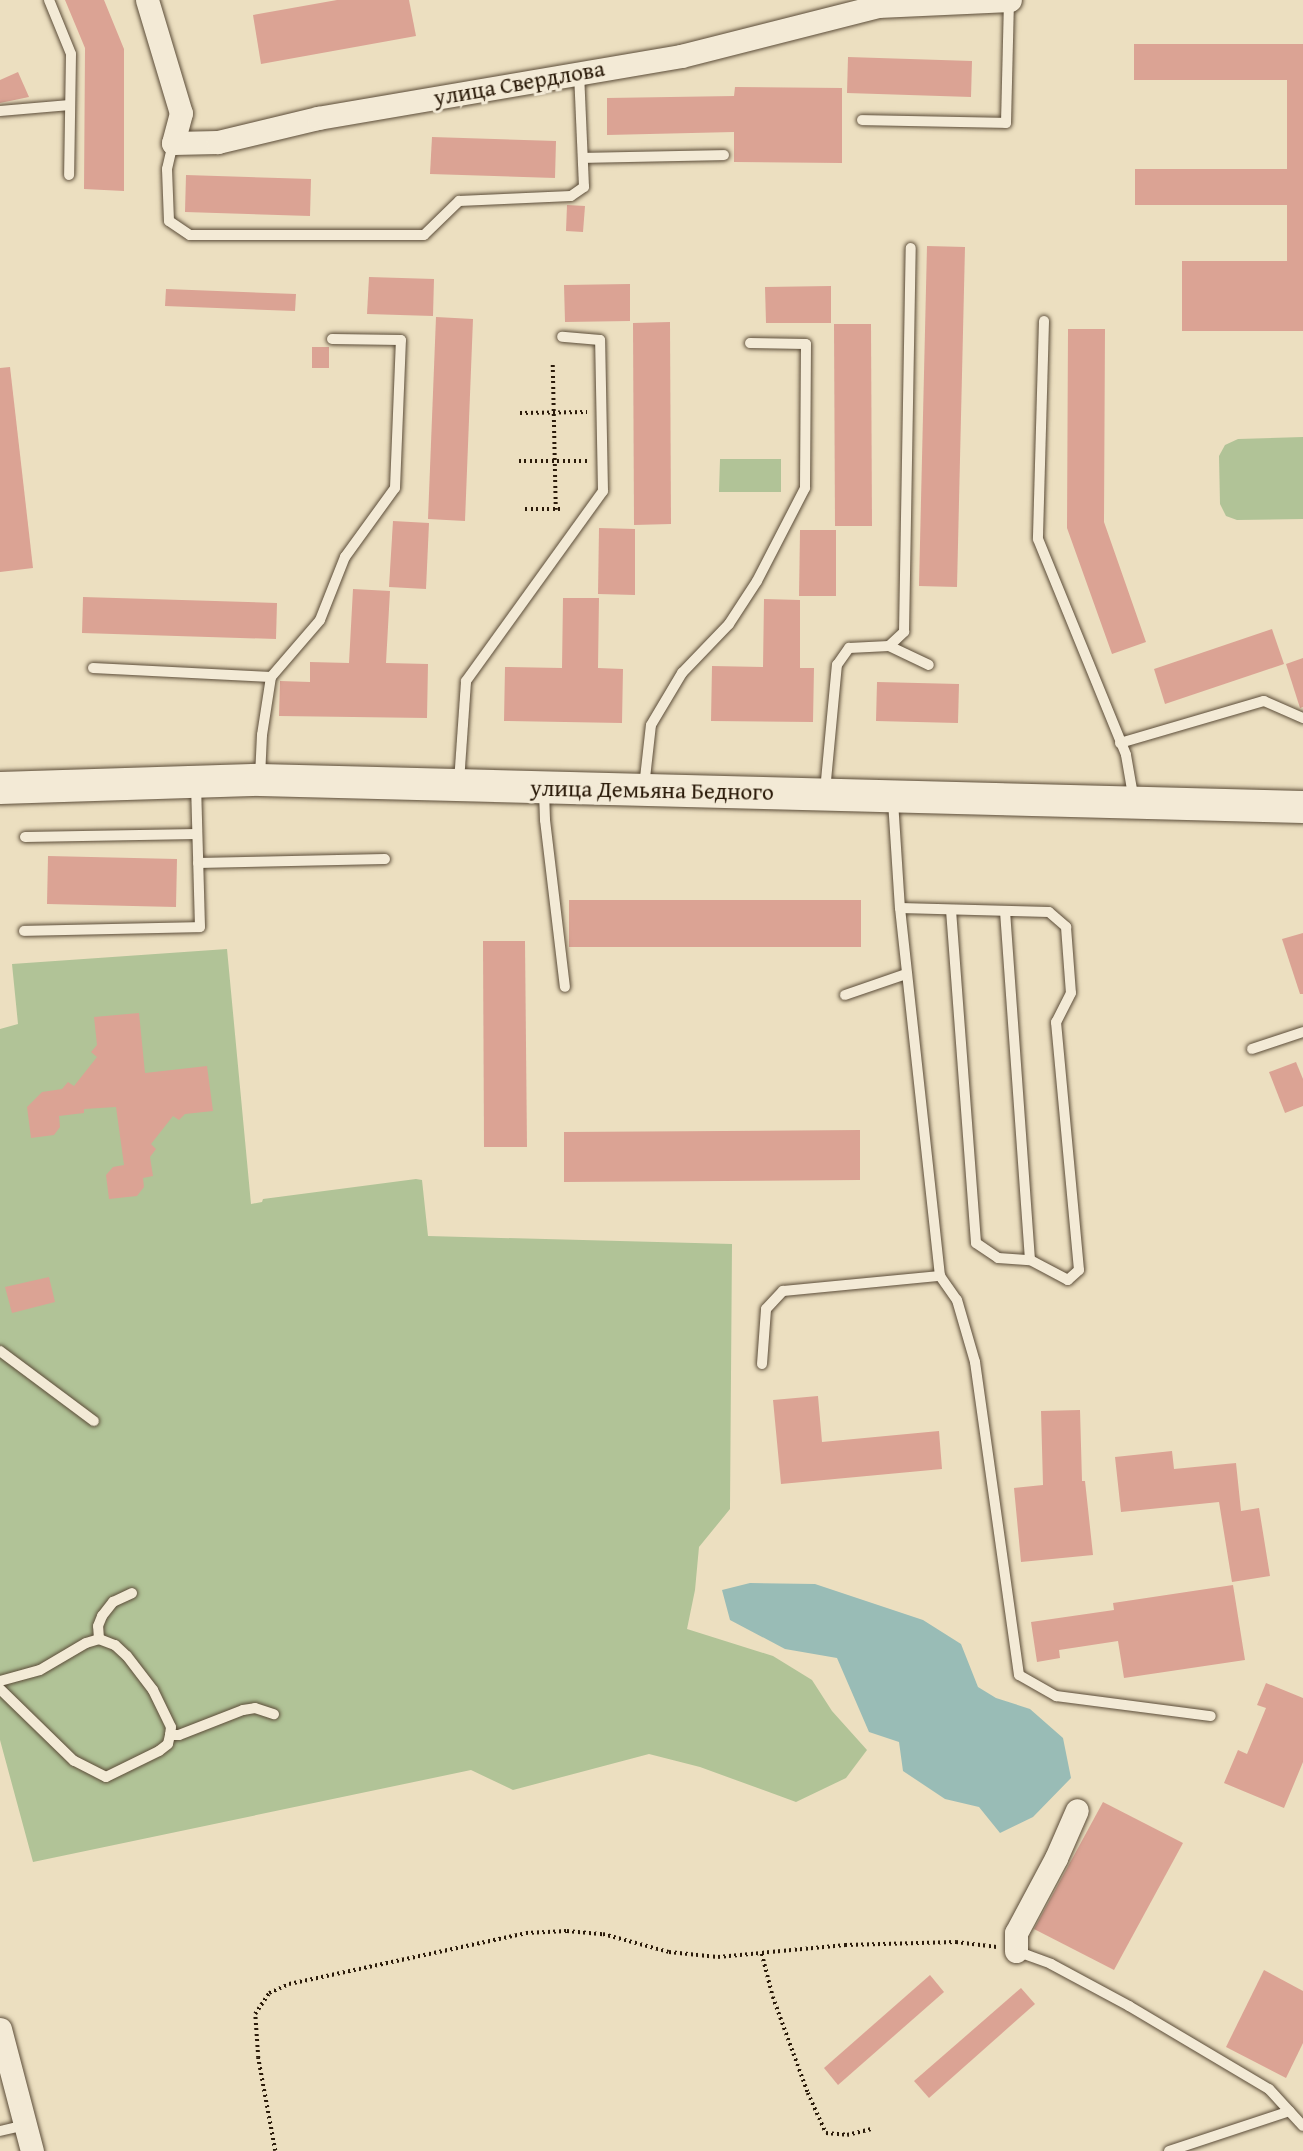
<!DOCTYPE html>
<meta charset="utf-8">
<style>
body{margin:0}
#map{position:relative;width:1303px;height:2151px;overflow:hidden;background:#ecdfc0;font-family:"Gentium Book Plus",serif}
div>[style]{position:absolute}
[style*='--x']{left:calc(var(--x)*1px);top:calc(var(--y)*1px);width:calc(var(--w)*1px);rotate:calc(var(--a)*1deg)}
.green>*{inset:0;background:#b1c397}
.water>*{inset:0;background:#99bcb6}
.building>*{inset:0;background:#dba394}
.path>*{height:3.5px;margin-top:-1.75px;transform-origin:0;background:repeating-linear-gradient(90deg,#2b1b0a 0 2px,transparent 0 5.5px)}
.roads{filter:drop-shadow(0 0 2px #5b4c38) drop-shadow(0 0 2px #5b4c38)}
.service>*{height:10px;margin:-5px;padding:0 5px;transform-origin:5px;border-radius:5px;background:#f3ead6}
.minor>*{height:23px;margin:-11.5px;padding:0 11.5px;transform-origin:11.5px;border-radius:11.5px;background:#f3ead6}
.secondary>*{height:32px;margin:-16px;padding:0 16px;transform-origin:16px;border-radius:16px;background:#f3ead6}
span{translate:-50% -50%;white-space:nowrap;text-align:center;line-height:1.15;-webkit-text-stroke:6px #f3ead6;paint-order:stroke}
.street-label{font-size:23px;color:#2b1b0a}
</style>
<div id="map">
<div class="green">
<div style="clip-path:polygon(1303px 437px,1303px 519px,1237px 520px,1226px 516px,1220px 504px,1219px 456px,1225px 445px,1238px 439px)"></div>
<div style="clip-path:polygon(720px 459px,781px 459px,781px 492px,719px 492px)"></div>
<div style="clip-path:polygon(227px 949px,251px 1204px,262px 1202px,263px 1199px,416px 1179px,422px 1180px,428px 1236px,732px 1244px,730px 1509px,699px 1547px,695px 1590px,687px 1629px,773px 1656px,812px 1680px,832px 1711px,867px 1750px,846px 1778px,796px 1802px,700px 1767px,649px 1754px,513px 1790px,471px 1770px,33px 1862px,0 1740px,0 1029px,18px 1024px,12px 964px)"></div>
</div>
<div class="water">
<div style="clip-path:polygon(750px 1583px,815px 1584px,923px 1620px,961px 1644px,978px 1687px,996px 1698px,1030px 1709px,1063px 1738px,1071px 1778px,1033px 1817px,1000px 1833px,979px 1807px,945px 1799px,903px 1771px,899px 1742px,869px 1732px,837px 1658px,785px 1649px,730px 1620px,722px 1590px)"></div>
</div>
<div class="building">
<div style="clip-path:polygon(65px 0,104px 0,124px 49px,124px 191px,84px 189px,85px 48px)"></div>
<div style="clip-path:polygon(337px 0,409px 0,416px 36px,261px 64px,253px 15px)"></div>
<div style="clip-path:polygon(1134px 44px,1303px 44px,1303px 331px,1182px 331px,1182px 261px,1287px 261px,1287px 205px,1135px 205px,1135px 169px,1287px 169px,1287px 80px,1134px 80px)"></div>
<div style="clip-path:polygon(848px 57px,972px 61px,971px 97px,847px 93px)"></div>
<div style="clip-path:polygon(18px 72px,29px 97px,0 103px,0 80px)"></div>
<div style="clip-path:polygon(735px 87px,842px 88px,842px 163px,734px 162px,734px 132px,607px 135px,607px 98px,734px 96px)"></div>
<div style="clip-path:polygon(432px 137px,556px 141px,555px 178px,430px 174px)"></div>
<div style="clip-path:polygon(186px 175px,311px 179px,310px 216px,185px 212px)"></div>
<div style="clip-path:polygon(567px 205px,585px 206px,583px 232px,566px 231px)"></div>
<div style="clip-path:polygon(927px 246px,965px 247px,957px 587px,919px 586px)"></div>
<div style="clip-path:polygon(369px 277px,434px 279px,433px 316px,367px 314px)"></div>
<div style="clip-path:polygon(630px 284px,630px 321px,565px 322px,564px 285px)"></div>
<div style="clip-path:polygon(831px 286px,831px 323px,766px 323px,765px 287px)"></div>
<div style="clip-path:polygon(166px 289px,296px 294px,295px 311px,165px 306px)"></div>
<div style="clip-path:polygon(436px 317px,473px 319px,465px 521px,428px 519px)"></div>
<div style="clip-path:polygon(670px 322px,671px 524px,634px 525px,633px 323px)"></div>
<div style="clip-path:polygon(834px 324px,871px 324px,872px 526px,835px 526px)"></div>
<div style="clip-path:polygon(1068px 329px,1105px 329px,1104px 522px,1146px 642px,1112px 654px,1067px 528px)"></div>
<div style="clip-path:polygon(312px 347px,329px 347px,329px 368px,312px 368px)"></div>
<div style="clip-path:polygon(10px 367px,33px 568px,0 572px,0 368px)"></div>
<div style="clip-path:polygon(393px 521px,429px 523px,426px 589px,389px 587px)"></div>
<div style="clip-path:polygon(599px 528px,635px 529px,635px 595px,598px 594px)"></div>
<div style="clip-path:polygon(800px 530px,836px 530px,836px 596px,799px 596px)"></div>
<div style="clip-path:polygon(353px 589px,390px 591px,386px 663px,428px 664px,427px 718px,279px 716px,280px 681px,310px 682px,310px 662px,349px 663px)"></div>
<div style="clip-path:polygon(83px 597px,277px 603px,276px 639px,82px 633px)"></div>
<div style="clip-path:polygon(563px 598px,599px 598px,598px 668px,623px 669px,622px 723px,504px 721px,505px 667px,562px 668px)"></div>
<div style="clip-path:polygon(764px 599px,800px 600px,800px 668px,814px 668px,813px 722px,711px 721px,712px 666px,763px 667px)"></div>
<div style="clip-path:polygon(1272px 629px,1284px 664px,1165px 704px,1154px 669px)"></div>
<div style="clip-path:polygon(1303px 658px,1303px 707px,1300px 708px,1286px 664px)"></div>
<div style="clip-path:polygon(877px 682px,959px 684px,958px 723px,876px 721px)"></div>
<div style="clip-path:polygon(48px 856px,177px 859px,176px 907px,47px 904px)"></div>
<div style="clip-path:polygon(569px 900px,861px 900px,861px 947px,569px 947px)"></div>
<div style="clip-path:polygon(1303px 933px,1303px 994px,1300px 994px,1282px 939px)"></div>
<div style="clip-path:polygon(483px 941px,525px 941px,527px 1147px,484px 1147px)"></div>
<div style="clip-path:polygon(139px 1013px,145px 1073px,207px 1066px,213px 1111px,185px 1114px,179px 1120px,173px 1116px,151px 1144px,156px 1149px,150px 1157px,153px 1176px,143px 1178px,144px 1187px,137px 1196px,109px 1199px,106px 1175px,113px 1167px,124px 1165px,116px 1107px,84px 1109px,84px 1113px,59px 1116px,60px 1127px,54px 1135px,31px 1138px,27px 1107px,42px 1092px,62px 1089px,68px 1082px,74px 1086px,97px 1057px,91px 1052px,97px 1045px,94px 1017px)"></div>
<div style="clip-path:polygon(1296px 1062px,1303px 1079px,1303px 1106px,1285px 1113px,1269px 1072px)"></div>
<div style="clip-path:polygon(860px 1130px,860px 1180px,564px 1182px,564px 1132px)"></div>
<div style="clip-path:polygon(49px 1277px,55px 1302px,12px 1313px,5px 1287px)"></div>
<div style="clip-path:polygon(818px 1396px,822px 1442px,939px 1431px,942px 1469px,781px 1484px,773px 1400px)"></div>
<div style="clip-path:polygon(1080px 1410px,1082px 1481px,1085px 1481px,1093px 1555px,1021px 1562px,1014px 1488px,1043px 1485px,1041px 1411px)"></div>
<div style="clip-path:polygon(1172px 1451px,1174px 1469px,1236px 1463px,1241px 1511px,1259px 1508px,1270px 1576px,1232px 1582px,1219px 1502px,1121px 1512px,1115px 1457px)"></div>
<div style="clip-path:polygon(1233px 1585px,1245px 1660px,1124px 1678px,1118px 1641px,1059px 1650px,1060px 1658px,1037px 1662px,1031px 1622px,1114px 1610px,1113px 1603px)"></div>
<div style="clip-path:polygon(1266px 1683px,1303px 1698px,1303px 1762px,1284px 1808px,1224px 1783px,1238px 1750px,1247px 1754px,1266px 1708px,1257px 1705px)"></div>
<div style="clip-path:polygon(1103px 1802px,1183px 1843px,1114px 1970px,1034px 1929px)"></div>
<div style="clip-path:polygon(1264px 1970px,1303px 1991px,1303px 2043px,1286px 2078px,1226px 2047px)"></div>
<div style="clip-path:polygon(930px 1975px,944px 1992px,838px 2085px,824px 2068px)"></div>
<div style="clip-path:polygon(1021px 1988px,1035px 2004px,929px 2098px,914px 2081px)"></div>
</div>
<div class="path">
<div style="--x:553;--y:365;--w:145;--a:88.8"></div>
<div style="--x:520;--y:413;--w:67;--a:-0.9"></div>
<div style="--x:519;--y:461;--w:68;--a:0"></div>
<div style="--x:525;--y:509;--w:39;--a:0"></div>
<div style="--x:762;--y:1954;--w:44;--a:75.7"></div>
<div style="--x:773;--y:1997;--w:102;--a:70"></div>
<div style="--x:808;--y:2093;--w:44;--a:65.8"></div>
<div style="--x:826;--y:2133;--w:21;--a:5"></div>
<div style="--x:847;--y:2135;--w:25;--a:-14"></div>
<div style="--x:275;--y:2151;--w:95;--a:-100.4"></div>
<div style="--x:258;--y:2058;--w:44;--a:-93.9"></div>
<div style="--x:255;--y:2014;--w:25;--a:-56"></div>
<div style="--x:269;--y:1993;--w:22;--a:-24"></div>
<div style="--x:289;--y:1984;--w:242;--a:-12.1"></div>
<div style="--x:526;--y:1933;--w:41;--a:-2.8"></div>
<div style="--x:567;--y:1931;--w:36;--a:5"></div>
<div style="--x:603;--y:1934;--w:68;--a:15.3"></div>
<div style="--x:669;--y:1952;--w:49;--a:5.8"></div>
<div style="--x:718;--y:1957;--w:128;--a:-5.4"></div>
<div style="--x:845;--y:1945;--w:111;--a:-1.5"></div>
<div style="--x:956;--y:1942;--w:41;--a:7"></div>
</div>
<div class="roads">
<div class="service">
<div style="--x:49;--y:0;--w:58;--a:67.8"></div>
<div style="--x:71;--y:54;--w:121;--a:90.9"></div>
<div style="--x:0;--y:111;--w:70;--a:-4.9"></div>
<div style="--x:862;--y:120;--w:144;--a:1.2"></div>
<div style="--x:1006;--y:123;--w:122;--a:-88.6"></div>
<div style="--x:173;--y:143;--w:27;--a:103"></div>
<div style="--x:167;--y:169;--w:52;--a:87.8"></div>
<div style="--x:169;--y:221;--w:25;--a:34"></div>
<div style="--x:190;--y:235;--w:234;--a:0"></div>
<div style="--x:424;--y:235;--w:49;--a:-44.2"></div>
<div style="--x:459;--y:201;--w:112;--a:-2.6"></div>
<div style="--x:571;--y:196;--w:16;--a:-35"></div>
<div style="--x:584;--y:187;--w:114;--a:-92.5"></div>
<div style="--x:584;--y:158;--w:140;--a:-1.2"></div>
<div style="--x:1044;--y:321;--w:218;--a:91.6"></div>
<div style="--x:1038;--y:539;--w:233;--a:67.8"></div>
<div style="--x:1126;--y:755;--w:47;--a:80.1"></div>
<div style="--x:889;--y:646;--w:21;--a:-43"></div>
<div style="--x:904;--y:632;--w:384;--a:-89"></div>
<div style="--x:93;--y:668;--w:178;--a:2.9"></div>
<div style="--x:1120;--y:743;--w:150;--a:-16.3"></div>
<div style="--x:1264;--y:701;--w:43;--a:23.6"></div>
<div style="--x:260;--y:777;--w:42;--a:-87.3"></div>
<div style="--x:262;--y:735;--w:59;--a:-81.2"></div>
<div style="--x:271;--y:677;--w:75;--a:-49.3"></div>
<div style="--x:320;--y:620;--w:68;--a:-68.4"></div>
<div style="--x:345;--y:557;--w:85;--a:-54.1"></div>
<div style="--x:395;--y:488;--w:148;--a:-87.7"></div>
<div style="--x:401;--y:340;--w:69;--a:-179.2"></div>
<div style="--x:459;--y:782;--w:101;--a:-86"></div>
<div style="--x:466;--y:681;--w:234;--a:-54.2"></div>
<div style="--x:603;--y:491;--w:151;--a:-91.1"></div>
<div style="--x:600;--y:340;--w:38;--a:-175"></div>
<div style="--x:644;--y:787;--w:62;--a:-83.6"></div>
<div style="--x:651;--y:725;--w:61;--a:-59.2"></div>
<div style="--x:682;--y:673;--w:68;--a:-46.2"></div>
<div style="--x:729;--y:624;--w:51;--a:-56.9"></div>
<div style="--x:757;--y:581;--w:105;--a:-62.7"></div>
<div style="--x:805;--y:488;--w:144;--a:-89.6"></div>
<div style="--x:806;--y:344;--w:56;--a:-179"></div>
<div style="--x:544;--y:791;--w:29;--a:88"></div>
<div style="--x:545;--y:820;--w:168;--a:83.2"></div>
<div style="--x:825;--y:791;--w:127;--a:-84.6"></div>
<div style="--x:837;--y:665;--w:21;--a:-55"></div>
<div style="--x:849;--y:648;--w:40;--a:-2.9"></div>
<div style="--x:889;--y:646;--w:44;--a:25.4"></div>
<div style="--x:893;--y:801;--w:107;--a:86.3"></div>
<div style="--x:900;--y:908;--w:370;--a:83.8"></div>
<div style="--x:940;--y:1276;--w:29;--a:55"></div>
<div style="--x:957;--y:1300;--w:65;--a:73.8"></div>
<div style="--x:975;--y:1362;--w:316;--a:82"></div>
<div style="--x:1019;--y:1675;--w:43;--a:29.6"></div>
<div style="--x:1056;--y:1696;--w:156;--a:7.4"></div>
<div style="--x:25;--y:837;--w:172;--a:-1"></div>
<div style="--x:198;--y:863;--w:187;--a:-1.2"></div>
<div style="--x:900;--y:908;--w:149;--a:1.5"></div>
<div style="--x:1049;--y:912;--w:23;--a:41"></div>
<div style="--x:1066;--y:927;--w:66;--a:85.7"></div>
<div style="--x:1071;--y:993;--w:33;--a:117"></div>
<div style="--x:1056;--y:1022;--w:249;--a:84.7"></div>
<div style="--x:1079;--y:1270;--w:15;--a:138"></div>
<div style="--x:1068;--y:1280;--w:43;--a:-152.2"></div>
<div style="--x:1030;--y:1260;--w:350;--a:-94.1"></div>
<div style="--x:951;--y:910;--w:334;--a:85.7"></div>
<div style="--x:976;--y:1243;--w:27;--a:34"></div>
<div style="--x:998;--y:1258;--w:32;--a:4"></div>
<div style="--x:24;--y:931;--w:176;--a:-1.3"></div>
<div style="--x:200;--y:927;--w:142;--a:-91.6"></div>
<div style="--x:845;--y:995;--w:65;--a:-19"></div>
<div style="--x:1252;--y:1049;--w:54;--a:-18.4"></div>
<div style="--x:0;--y:1351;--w:117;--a:36.7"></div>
<div style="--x:762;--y:1364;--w:55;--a:-85.8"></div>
<div style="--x:766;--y:1309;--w:25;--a:-47"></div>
<div style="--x:783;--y:1291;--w:158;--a:-5.5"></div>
<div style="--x:99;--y:1639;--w:13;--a:-94"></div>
<div style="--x:98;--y:1626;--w:11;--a:-68"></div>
<div style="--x:102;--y:1616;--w:18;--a:-52"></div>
<div style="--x:113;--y:1602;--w:21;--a:-25"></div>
<div style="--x:0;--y:1681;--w:41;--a:-15.4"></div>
<div style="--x:40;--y:1670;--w:53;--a:-30.4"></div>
<div style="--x:86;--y:1643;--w:14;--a:-17"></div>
<div style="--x:99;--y:1639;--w:17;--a:21"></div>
<div style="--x:115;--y:1645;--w:16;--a:43"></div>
<div style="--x:127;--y:1656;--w:43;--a:52.6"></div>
<div style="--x:153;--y:1690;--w:41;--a:64.1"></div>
<div style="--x:171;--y:1727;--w:8;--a:97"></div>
<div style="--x:170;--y:1735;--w:9;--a:103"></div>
<div style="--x:168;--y:1744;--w:11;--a:142"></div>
<div style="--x:159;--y:1751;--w:59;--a:153.9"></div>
<div style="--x:106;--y:1777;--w:36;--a:-153"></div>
<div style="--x:74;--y:1761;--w:103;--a:-135.8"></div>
<div style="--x:170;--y:1735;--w:9;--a:0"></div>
<div style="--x:179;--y:1735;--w:69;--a:-21.3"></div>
<div style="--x:243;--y:1710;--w:12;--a:-9"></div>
<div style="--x:255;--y:1708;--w:20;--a:18"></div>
<div style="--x:1016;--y:1951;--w:37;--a:20"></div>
<div style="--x:1051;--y:1964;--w:89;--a:28.3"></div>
<div style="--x:1129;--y:2006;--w:163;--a:30.7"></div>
<div style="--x:1269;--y:2089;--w:50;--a:47.4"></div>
<div style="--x:0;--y:2131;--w:28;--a:-13"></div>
<div style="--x:1169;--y:2151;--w:127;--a:-18.3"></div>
</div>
<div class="minor">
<div style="--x:147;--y:0;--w:118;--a:73.3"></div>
<div style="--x:181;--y:113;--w:31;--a:105"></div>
<div style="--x:173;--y:143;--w:45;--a:-1.3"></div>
<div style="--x:218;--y:142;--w:103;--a:-13.5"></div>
<div style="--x:318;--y:118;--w:368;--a:-9.7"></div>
<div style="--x:681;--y:56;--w:203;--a:-14.2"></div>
<div style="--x:878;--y:6;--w:132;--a:-2.6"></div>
<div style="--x:1016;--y:1951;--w:18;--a:-90"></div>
<div style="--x:1016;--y:1933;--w:85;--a:-61.9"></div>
<div style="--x:1056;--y:1858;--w:52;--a:-66.4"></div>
<div style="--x:0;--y:2029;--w:126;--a:75.3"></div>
</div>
<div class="secondary">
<div style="--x:0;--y:788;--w:260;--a:-1.8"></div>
<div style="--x:260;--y:780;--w:1043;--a:1.48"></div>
</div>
</div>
<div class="street-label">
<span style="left:519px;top:83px;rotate:-10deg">улица Свердлова</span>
<span style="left:652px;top:790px;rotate:1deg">улица Демьяна Бедного</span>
</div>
</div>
